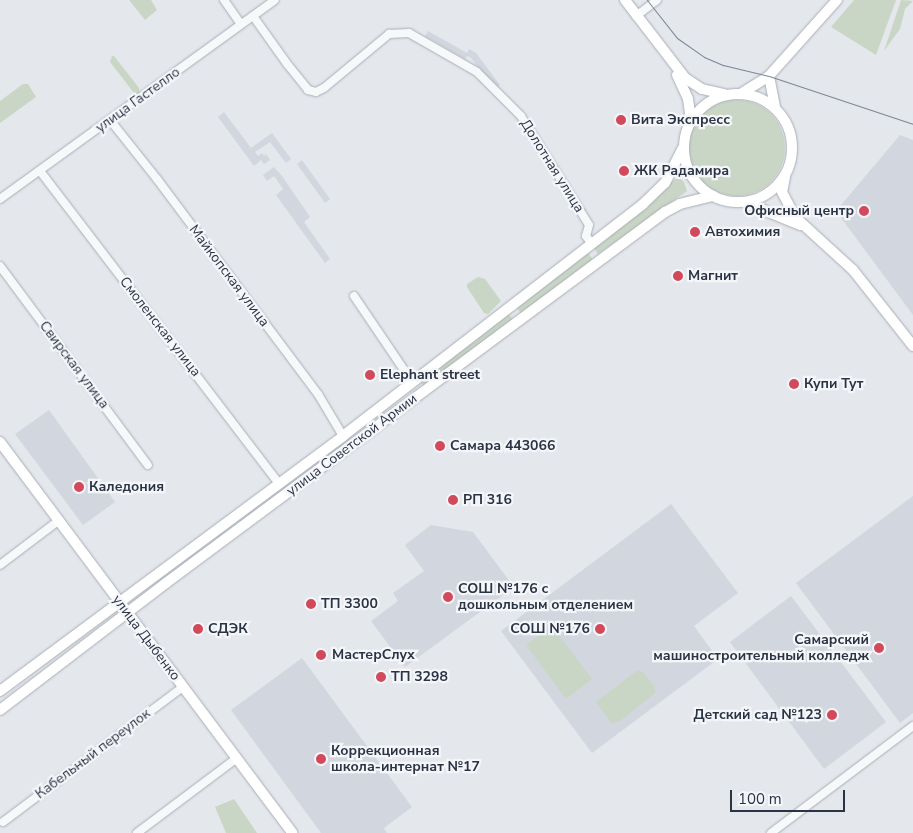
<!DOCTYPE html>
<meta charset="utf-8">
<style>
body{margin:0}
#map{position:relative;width:913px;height:833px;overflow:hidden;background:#e4e7ec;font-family:"Nunito Sans",sans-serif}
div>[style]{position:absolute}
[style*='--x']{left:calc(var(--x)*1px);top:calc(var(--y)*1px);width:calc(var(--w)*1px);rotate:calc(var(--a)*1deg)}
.built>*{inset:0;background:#d2d6de}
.green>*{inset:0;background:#c9d6c5}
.round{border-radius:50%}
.roads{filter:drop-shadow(0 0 1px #a9aeb7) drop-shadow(0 0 1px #a9aeb7)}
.minor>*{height:8px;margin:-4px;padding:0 4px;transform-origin:4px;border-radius:4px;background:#f7f8fa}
.major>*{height:10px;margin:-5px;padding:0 5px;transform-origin:5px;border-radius:5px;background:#fff}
.major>.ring{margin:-5px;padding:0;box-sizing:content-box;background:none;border:10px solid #fff;border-radius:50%}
.tram>*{height:1px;margin:-0.5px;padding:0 0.5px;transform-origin:0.5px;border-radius:0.5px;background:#7d8696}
.dots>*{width:14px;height:14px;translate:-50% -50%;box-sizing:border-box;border:2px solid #f4f6f9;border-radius:50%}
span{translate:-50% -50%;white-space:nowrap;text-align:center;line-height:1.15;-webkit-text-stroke:4.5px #f4f6f9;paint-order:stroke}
.street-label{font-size:14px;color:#2b3445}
.poi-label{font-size:14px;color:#2b3445;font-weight:700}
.left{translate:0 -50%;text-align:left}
.right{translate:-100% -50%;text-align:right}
.scale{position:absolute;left:730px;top:790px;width:115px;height:22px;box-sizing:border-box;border:2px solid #2b3445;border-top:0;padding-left:6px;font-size:15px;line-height:18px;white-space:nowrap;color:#2b3445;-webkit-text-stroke:4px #f4f6f9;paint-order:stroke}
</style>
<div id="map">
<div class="built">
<div style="clip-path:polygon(428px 31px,467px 53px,469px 49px,476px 53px,500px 85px,498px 86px,503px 93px,499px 95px,471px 58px,467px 56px,465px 59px,425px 36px)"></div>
<div style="clip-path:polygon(224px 112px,251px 148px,272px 133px,291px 159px,286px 163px,270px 142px,255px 152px,258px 156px,262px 153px,264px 156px,266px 154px,270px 160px,264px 164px,261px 160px,254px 166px,218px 117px)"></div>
<div style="clip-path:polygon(900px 135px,913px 140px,913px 315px,836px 211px)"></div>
<div style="clip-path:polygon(302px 160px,330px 199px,325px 203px,297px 164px)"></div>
<div style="clip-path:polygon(274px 167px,282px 176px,310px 217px,304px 222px,330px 259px,325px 263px,276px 195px,283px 189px,274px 176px,267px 181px,263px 175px)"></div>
<div style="clip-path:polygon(49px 410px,115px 502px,83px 525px,15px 434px)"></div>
<div style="clip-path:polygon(913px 496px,913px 713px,900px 723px,796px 583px)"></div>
<div style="clip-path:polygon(671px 504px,738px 593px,694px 626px,718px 659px,592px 753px,501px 631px)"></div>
<div style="clip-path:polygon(431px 525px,473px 532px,514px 587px,405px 667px,371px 621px,398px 601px,393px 593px,424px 571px,405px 545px)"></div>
<div style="clip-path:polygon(791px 596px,886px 722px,824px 769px,730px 642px)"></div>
<div style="clip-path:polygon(302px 658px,412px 807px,384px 828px,387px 833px,321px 833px,231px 710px)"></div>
</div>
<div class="green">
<div style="clip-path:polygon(129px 0,151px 0,157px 10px,145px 20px)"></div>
<div style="clip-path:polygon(854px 0,896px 0,876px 55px,831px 27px)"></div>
<div style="clip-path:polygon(901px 0,913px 1px,905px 9px,900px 29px,884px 51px)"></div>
<div style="clip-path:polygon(112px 56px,114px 56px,139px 88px,139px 94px,134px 93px,110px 62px)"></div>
<div style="clip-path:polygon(23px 84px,28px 84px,36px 97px,0 123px,0 101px)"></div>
<div class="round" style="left:689px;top:100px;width:96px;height:96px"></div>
<div style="clip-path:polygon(678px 177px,684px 182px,687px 191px,598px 254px,593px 247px)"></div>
<div style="clip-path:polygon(588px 253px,594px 261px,523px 316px,517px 308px)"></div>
<div style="clip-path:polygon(478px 277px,485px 279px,501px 301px,488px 314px,484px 313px,467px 287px,467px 284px)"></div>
<div style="clip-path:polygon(508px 313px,515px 322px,426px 388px,420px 382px)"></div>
<div style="clip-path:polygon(552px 626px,592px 679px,566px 699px,526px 645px)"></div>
<div style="clip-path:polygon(638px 670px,645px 674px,654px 686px,655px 693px,620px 721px,611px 723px,596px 702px)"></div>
<div style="clip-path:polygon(234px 799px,257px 833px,226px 833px,215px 807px)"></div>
</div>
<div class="roads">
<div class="minor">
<div style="--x:224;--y:0;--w:29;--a:55"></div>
<div style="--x:253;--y:16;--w:60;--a:54.5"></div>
<div style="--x:288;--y:65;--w:32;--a:51"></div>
<div style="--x:308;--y:90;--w:8;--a:14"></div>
<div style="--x:316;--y:92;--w:9;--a:-27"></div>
<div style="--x:324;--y:88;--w:85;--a:-39.7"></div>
<div style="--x:389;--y:34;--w:20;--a:-3"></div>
<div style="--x:409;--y:33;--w:78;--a:29.8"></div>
<div style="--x:477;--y:72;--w:62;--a:45"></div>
<div style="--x:521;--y:116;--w:128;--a:58"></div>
<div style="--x:589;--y:225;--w:11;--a:105"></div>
<div style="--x:586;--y:236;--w:10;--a:53"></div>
<div style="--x:636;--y:16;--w:26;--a:-37"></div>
<div style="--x:110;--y:120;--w:75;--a:51.5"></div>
<div style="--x:157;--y:179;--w:269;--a:53.2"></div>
<div style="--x:318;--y:394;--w:49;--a:59.2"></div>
<div style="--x:40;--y:171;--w:394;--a:52.6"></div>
<div style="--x:0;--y:199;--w:339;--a:-35.9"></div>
<div style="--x:0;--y:266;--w:248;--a:53.4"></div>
<div style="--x:354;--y:296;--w:105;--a:55.9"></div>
<div style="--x:0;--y:565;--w:73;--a:-37.2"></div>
<div style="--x:3;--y:822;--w:225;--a:-36.9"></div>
<div style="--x:137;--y:833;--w:125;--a:-36.9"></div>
<div style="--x:771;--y:833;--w:178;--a:-37"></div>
</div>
<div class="major">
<div style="--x:625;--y:0;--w:98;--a:52.4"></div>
<div style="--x:685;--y:78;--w:20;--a:33"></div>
<div style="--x:702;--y:89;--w:23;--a:13"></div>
<div style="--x:677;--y:75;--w:26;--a:65"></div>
<div style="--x:688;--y:99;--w:14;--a:82"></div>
<div style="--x:690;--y:113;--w:10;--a:101"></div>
<div style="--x:769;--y:76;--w:33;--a:79"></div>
<div style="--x:742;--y:93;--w:32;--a:-32"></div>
<div style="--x:769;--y:76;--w:102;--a:-48.2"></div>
<div class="ring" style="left:684px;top:94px;width:98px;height:98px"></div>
<div style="--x:785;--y:177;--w:15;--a:101"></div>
<div style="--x:782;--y:192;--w:30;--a:62"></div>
<div style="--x:796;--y:218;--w:77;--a:42.4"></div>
<div style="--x:853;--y:270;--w:97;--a:51.7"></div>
<div style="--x:744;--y:202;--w:61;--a:22.3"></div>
<div style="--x:0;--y:442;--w:488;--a:53.2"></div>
<div style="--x:0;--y:691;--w:427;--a:-36.6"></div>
<div style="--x:343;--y:436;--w:379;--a:-37.7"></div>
<div style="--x:643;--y:204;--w:30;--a:-44"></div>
<div style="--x:665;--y:183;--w:39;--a:-63"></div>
<div style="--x:0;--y:710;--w:209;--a:-37.4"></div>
<div style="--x:166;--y:583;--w:622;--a:-36.63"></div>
<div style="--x:665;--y:212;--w:17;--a:-28"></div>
<div style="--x:680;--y:204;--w:34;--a:-14"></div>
</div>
</div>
<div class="tram">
<div style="--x:647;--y:0;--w:48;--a:51.7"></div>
<div style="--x:677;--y:38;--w:33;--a:35"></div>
<div style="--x:704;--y:57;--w:21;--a:23"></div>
<div style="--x:723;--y:65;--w:47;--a:13.4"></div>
<div style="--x:769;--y:76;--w:152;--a:18.4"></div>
</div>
<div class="dots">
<div style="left:621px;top:120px;background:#d1495b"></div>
<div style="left:624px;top:171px;background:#d1495b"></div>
<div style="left:864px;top:211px;background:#d1495b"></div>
<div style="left:695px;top:232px;background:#d1495b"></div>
<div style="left:678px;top:276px;background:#d1495b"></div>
<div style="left:370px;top:375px;background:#d1495b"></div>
<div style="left:794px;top:384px;background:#d1495b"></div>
<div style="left:440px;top:446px;background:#d1495b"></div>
<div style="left:79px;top:487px;background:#d1495b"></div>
<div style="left:453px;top:500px;background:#d1495b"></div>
<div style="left:448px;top:597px;background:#d1495b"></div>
<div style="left:311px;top:604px;background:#d1495b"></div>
<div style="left:198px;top:629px;background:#d1495b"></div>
<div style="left:600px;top:629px;background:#d1495b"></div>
<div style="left:879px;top:648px;background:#d1495b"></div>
<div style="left:321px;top:655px;background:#d1495b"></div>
<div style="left:381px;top:677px;background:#d1495b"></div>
<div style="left:832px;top:715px;background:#d1495b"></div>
<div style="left:321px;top:759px;background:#d1495b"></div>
</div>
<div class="street-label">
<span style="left:138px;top:100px;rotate:-36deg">улица Гастелло</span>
<span style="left:552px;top:166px;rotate:58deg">Долотная улица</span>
<span style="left:229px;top:276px;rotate:53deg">Майкопская улица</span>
<span style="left:160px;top:327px;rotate:52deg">Смоленская улица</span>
<span style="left:74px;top:365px;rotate:53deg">Свирская улица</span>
<span style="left:352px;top:445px;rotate:-37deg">улица Советской Армии</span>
<span style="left:146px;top:638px;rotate:53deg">улица Дыбенко</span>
<span style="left:93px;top:754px;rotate:-37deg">Кабельный переулок</span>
</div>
<div class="poi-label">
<span class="left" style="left:631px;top:120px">Вита Экспресс</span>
<span class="left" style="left:634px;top:171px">ЖК Радамира</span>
<span class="right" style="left:854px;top:211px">Офисный центр</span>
<span class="left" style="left:705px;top:232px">Автохимия</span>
<span class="left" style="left:688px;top:276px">Магнит</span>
<span class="left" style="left:380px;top:375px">Elephant street</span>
<span class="left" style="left:804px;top:384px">Купи Тут</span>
<span class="left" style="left:450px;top:446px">Самара 443066</span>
<span class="left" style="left:89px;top:487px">Каледония</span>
<span class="left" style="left:463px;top:500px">РП 316</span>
<span class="left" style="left:458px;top:597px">СОШ №176 с<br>дошкольным отделением</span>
<span class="left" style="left:321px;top:604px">ТП 3300</span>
<span class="left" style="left:208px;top:629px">СДЭК</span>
<span class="right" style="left:590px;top:629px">СОШ №176</span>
<span class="right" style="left:869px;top:648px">Самарский<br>машиностроительный колледж</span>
<span class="left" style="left:332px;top:655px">МастерСлух</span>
<span class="left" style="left:391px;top:677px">ТП 3298</span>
<span class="right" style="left:822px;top:715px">Детский сад №123</span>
<span class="left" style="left:331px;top:759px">Коррекционная<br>школа-интернат №17</span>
</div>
<div class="scale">100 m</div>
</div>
